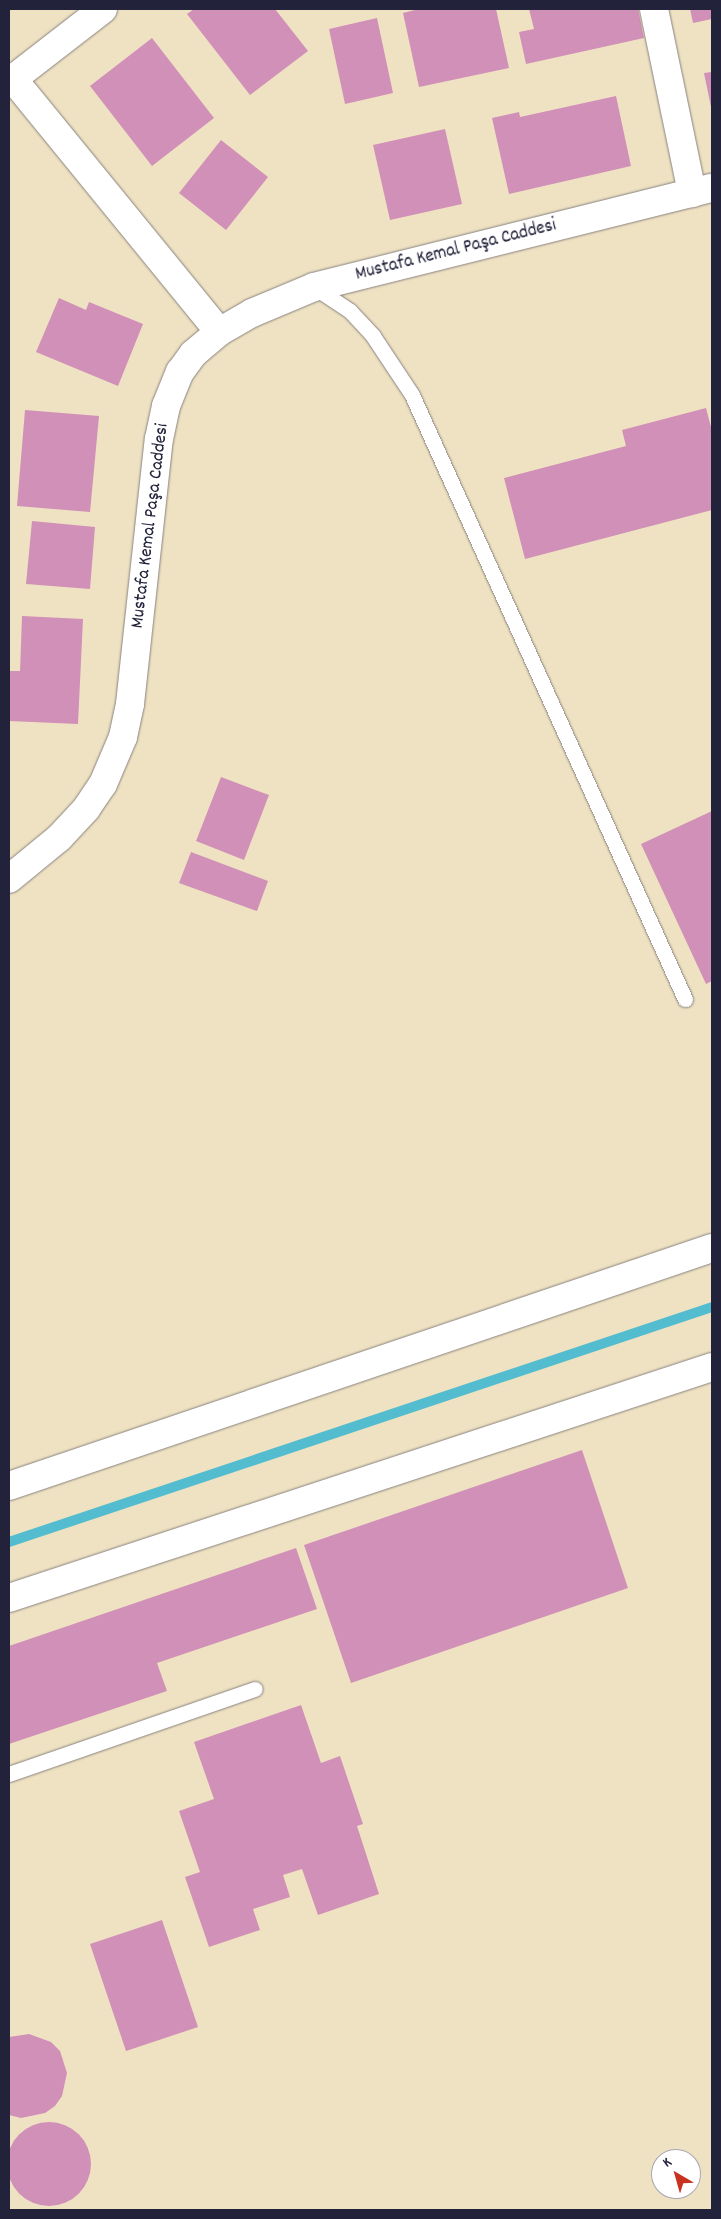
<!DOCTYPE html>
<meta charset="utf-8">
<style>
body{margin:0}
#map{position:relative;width:721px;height:2219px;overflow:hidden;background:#efe2c3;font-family:Dekko,sans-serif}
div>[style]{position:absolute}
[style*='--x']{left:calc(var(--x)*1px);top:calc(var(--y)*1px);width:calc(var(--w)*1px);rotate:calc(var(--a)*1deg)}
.stream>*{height:10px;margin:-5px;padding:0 5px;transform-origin:5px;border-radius:5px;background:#53bdcf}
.building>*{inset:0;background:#d190b7}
.round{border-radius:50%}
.roads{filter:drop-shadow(0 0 1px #88827f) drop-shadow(0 0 1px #88827f)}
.service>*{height:15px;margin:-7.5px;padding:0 7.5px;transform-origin:7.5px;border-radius:7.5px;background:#fff}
.minor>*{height:28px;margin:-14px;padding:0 14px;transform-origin:14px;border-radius:14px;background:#fff}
.tertiary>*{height:28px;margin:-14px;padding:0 14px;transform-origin:14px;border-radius:14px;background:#fff}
span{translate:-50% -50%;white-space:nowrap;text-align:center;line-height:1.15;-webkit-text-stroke:4px #fff;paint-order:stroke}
.street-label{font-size:19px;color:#22223b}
.frame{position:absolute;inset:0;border:10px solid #22223b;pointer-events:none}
.north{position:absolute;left:651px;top:2149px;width:50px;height:50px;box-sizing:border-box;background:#fff;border:1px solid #a7a7b1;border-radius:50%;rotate:322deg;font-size:14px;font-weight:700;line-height:20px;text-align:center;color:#22223b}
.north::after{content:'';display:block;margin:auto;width:18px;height:22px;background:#c8321e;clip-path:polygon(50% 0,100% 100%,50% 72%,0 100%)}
</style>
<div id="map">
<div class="stream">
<div style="--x:9;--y:1542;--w:741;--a:-18.48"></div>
</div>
<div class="building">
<div style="clip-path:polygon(194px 9px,275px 9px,308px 51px,250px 95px,187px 14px)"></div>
<div style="clip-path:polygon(419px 9px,496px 9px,509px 68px,419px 87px,403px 13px)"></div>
<div style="clip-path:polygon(529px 9px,638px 9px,644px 38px,526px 64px,519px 32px,534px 29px)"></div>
<div style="clip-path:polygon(690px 9px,712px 9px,712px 19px,693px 23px)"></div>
<div style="clip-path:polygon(377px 18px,393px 93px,345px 104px,329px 29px)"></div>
<div style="clip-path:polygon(152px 38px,214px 118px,152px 166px,90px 86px)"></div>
<div style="clip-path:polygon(712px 72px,712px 107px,711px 107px,704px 73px)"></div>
<div style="clip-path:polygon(616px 96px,631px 166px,509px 194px,492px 118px,519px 112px,520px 117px)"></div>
<div style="clip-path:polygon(445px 129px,462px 204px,390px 220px,373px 145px)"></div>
<div style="clip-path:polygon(221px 140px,268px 177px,226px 230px,179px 193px)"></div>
<div style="clip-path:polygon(59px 298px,86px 310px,89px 302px,143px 324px,118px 386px,36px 352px)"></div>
<div style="clip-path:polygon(706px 408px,712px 431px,712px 510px,525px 559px,504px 478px,626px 446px,622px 430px)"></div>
<div style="clip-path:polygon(25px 410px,99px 416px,90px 512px,17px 506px)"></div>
<div style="clip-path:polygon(32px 521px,95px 527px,90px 589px,26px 584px)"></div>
<div style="clip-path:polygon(22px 616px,83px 619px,78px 724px,9px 721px,9px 671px,20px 671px)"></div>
<div style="clip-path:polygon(221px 777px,269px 795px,244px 860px,196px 841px)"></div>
<div style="clip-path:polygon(712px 811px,712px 981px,706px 984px,641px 844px)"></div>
<div style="clip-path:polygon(191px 852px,268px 881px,257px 911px,179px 883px)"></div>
<div style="clip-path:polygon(582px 1450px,628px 1588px,351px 1683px,304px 1545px)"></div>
<div style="clip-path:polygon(296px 1548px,317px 1609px,157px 1663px,167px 1691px,9px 1744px,9px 1646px)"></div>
<div style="clip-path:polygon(301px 1705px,321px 1763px,340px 1756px,363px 1824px,357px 1826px,379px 1894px,318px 1915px,302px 1869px,283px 1875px,290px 1897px,253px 1909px,260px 1930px,209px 1947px,185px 1877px,200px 1872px,179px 1811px,214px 1799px,194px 1742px)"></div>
<div style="clip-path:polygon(162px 1920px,198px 2027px,126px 2051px,90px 1944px)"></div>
<div style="clip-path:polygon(29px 2034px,51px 2042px,60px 2051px,67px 2073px,62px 2096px,55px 2106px,45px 2113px,21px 2118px,9px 2115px,9px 2037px)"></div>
<div class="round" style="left:7px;top:2122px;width:84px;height:84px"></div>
</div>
<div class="roads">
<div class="service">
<div style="--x:314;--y:287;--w:43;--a:33.7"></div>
<div style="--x:350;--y:311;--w:34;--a:47"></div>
<div style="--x:373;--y:336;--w:71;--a:56.5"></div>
<div style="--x:412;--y:395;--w:663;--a:65.68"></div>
<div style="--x:9;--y:1774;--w:260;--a:-19.1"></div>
</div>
<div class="minor">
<div style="--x:654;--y:9;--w:188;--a:78.3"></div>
<div style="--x:13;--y:79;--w:326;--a:50.8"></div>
<div style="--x:9;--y:82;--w:119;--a:-37.8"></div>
<div style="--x:9;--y:1486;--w:742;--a:-18.7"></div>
<div style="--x:9;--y:1598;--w:740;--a:-18.19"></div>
</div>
<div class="tertiary">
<div style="--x:9;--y:879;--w:65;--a:-39.4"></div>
<div style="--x:59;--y:838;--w:40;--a:-47"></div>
<div style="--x:86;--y:809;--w:30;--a:-56"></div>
<div style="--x:103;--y:784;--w:51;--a:-66.9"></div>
<div style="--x:123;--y:737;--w:34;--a:-78"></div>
<div style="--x:130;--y:704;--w:267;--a:-83.8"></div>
<div style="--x:159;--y:439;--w:34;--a:-78"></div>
<div style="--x:166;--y:406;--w:37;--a:-68"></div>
<div style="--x:180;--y:372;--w:22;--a:-54"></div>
<div style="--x:193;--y:354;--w:34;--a:-40"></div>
<div style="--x:219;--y:332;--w:38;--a:-30"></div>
<div style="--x:252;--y:313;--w:67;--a:-22.8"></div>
<div style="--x:314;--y:287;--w:410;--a:-14"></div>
</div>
</div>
<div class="street-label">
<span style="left:456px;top:251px;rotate:-14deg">Mustafa Kemal Paşa Caddesi</span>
<span style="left:151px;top:526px;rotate:-83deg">Mustafa Kemal Paşa Caddesi</span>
</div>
<div class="frame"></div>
<div class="north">K</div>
</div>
